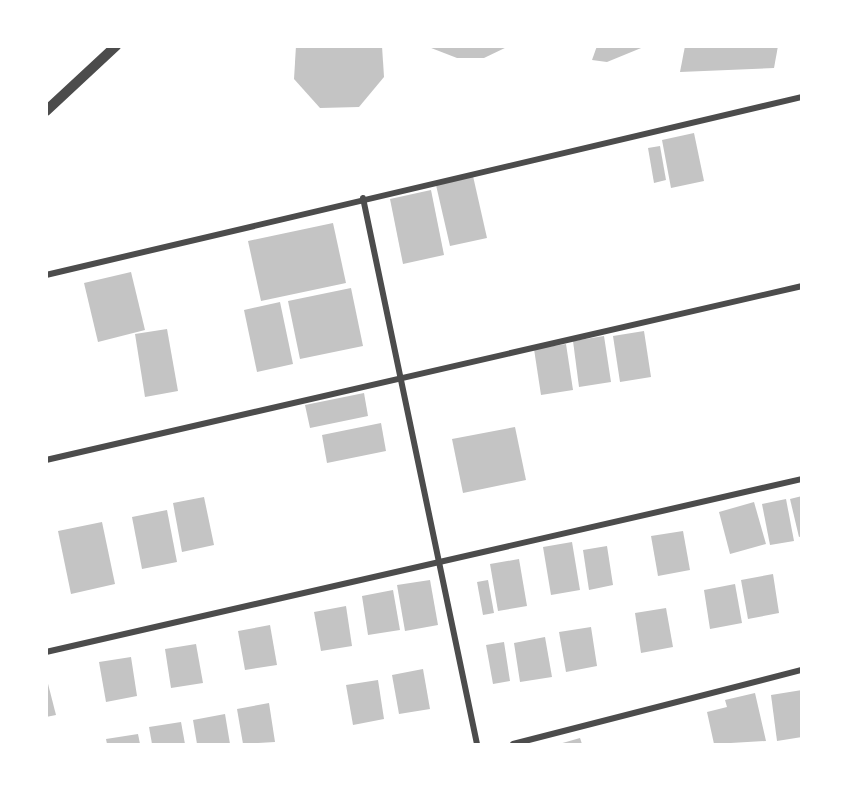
<!DOCTYPE html>
<style>
body{margin:0}
#map{position:relative;width:848px;height:791px;overflow:hidden;background:#fff;font-family:Georgia,serif}
div>[style]{position:absolute}
[style*='--x']{left:calc(var(--x)*1px);top:calc(var(--y)*1px);width:calc(var(--w)*1px);rotate:calc(var(--a)*1deg)}
.building>*{inset:0;background:#c4c4c4}
.minor>*{height:6px;margin:-3px;padding:0 3px;transform-origin:3px;border-radius:3px;background:#4c4c4c}
.tertiary>*{height:10px;margin:-5px;padding:0 5px;transform-origin:5px;border-radius:5px;background:#4c4c4c}
span{translate:-50% -50%;white-space:nowrap;text-align:center;line-height:1.15;-webkit-text-stroke:6px #fff;paint-order:stroke}
.frame{position:absolute;inset:0;border:48px solid #fff;pointer-events:none}
</style>
<div id="map">
<div class="building">
<div style="clip-path:polygon(296px 46px,382px 46px,384px 77px,359px 107px,320px 108px,294px 79px)"></div>
<div style="clip-path:polygon(426px 46px,509px 46px,484px 58px,457px 58px)"></div>
<div style="clip-path:polygon(597px 46px,646px 46px,607px 62px,592px 60px)"></div>
<div style="clip-path:polygon(685px 46px,778px 46px,774px 68px,680px 72px)"></div>
<div style="clip-path:polygon(694px 133px,704px 181px,671px 188px,662px 140px)"></div>
<div style="clip-path:polygon(660px 146px,666px 180px,654px 183px,648px 148px)"></div>
<div style="clip-path:polygon(473px 176px,487px 238px,450px 246px,436px 185px)"></div>
<div style="clip-path:polygon(431px 190px,444px 255px,403px 264px,390px 199px)"></div>
<div style="clip-path:polygon(333px 223px,346px 283px,261px 301px,248px 241px)"></div>
<div style="clip-path:polygon(131px 272px,145px 330px,98px 342px,84px 283px)"></div>
<div style="clip-path:polygon(351px 288px,363px 346px,300px 359px,288px 301px)"></div>
<div style="clip-path:polygon(280px 302px,293px 364px,257px 372px,244px 310px)"></div>
<div style="clip-path:polygon(167px 329px,178px 391px,145px 397px,135px 334px)"></div>
<div style="clip-path:polygon(644px 331px,651px 377px,620px 382px,613px 336px)"></div>
<div style="clip-path:polygon(604px 336px,611px 382px,579px 387px,573px 341px)"></div>
<div style="clip-path:polygon(566px 344px,573px 390px,541px 395px,534px 349px)"></div>
<div style="clip-path:polygon(364px 393px,368px 416px,310px 428px,305px 405px)"></div>
<div style="clip-path:polygon(381px 423px,386px 451px,327px 463px,322px 435px)"></div>
<div style="clip-path:polygon(515px 427px,526px 480px,463px 493px,452px 439px)"></div>
<div style="clip-path:polygon(802px 496px,802px 536px,799px 537px,790px 499px)"></div>
<div style="clip-path:polygon(204px 497px,214px 545px,182px 552px,173px 503px)"></div>
<div style="clip-path:polygon(786px 499px,794px 541px,770px 545px,762px 504px)"></div>
<div style="clip-path:polygon(754px 502px,766px 544px,730px 554px,719px 512px)"></div>
<div style="clip-path:polygon(167px 510px,177px 562px,142px 569px,132px 517px)"></div>
<div style="clip-path:polygon(102px 522px,115px 584px,71px 594px,58px 531px)"></div>
<div style="clip-path:polygon(683px 531px,690px 570px,658px 576px,651px 536px)"></div>
<div style="clip-path:polygon(572px 542px,580px 590px,551px 595px,543px 547px)"></div>
<div style="clip-path:polygon(607px 546px,613px 585px,589px 590px,583px 550px)"></div>
<div style="clip-path:polygon(519px 559px,527px 606px,498px 611px,490px 564px)"></div>
<div style="clip-path:polygon(773px 574px,779px 613px,748px 619px,741px 580px)"></div>
<div style="clip-path:polygon(430px 580px,438px 625px,405px 631px,397px 585px)"></div>
<div style="clip-path:polygon(488px 580px,494px 613px,483px 615px,477px 582px)"></div>
<div style="clip-path:polygon(735px 584px,742px 623px,710px 629px,704px 590px)"></div>
<div style="clip-path:polygon(393px 590px,400px 630px,368px 635px,362px 596px)"></div>
<div style="clip-path:polygon(346px 606px,352px 646px,321px 651px,314px 612px)"></div>
<div style="clip-path:polygon(666px 608px,673px 647px,641px 653px,635px 613px)"></div>
<div style="clip-path:polygon(270px 625px,277px 665px,245px 670px,238px 631px)"></div>
<div style="clip-path:polygon(591px 627px,597px 666px,566px 672px,559px 632px)"></div>
<div style="clip-path:polygon(545px 637px,552px 677px,520px 682px,514px 643px)"></div>
<div style="clip-path:polygon(504px 642px,510px 681px,493px 684px,486px 645px)"></div>
<div style="clip-path:polygon(196px 644px,203px 683px,171px 688px,165px 649px)"></div>
<div style="clip-path:polygon(131px 657px,137px 696px,106px 702px,99px 662px)"></div>
<div style="clip-path:polygon(423px 669px,430px 709px,399px 714px,392px 675px)"></div>
<div style="clip-path:polygon(46px 676px,56px 715px,46px 717px)"></div>
<div style="clip-path:polygon(378px 680px,384px 719px,353px 725px,346px 685px)"></div>
<div style="clip-path:polygon(802px 690px,802px 737px,777px 741px,771px 695px)"></div>
<div style="clip-path:polygon(755px 693px,766px 741px,714px 744px,707px 712px,727px 707px,725px 700px)"></div>
<div style="clip-path:polygon(269px 703px,275px 742px,243px 744px,237px 709px)"></div>
<div style="clip-path:polygon(225px 714px,230px 744px,197px 744px,193px 720px)"></div>
<div style="clip-path:polygon(181px 722px,185px 744px,152px 744px,149px 727px)"></div>
<div style="clip-path:polygon(138px 734px,140px 744px,107px 744px,106px 739px)"></div>
<div style="clip-path:polygon(580px 738px,582px 744px,559px 744px)"></div>
</div>
<div class="minor">
<div style="--x:363;--y:198;--w:558;--a:78.21"></div>
<div style="--x:46;--y:275;--w:777;--a:-13.25"></div>
<div style="--x:46;--y:460;--w:776;--a:-12.96"></div>
<div style="--x:46;--y:652;--w:776;--a:-12.89"></div>
<div style="--x:513;--y:744;--w:298;--a:-14.4"></div>
</div>
<div class="tertiary">
<div style="--x:46;--y:111;--w:96;--a:-42.9"></div>
</div>
<div class="frame"></div>
</div>
